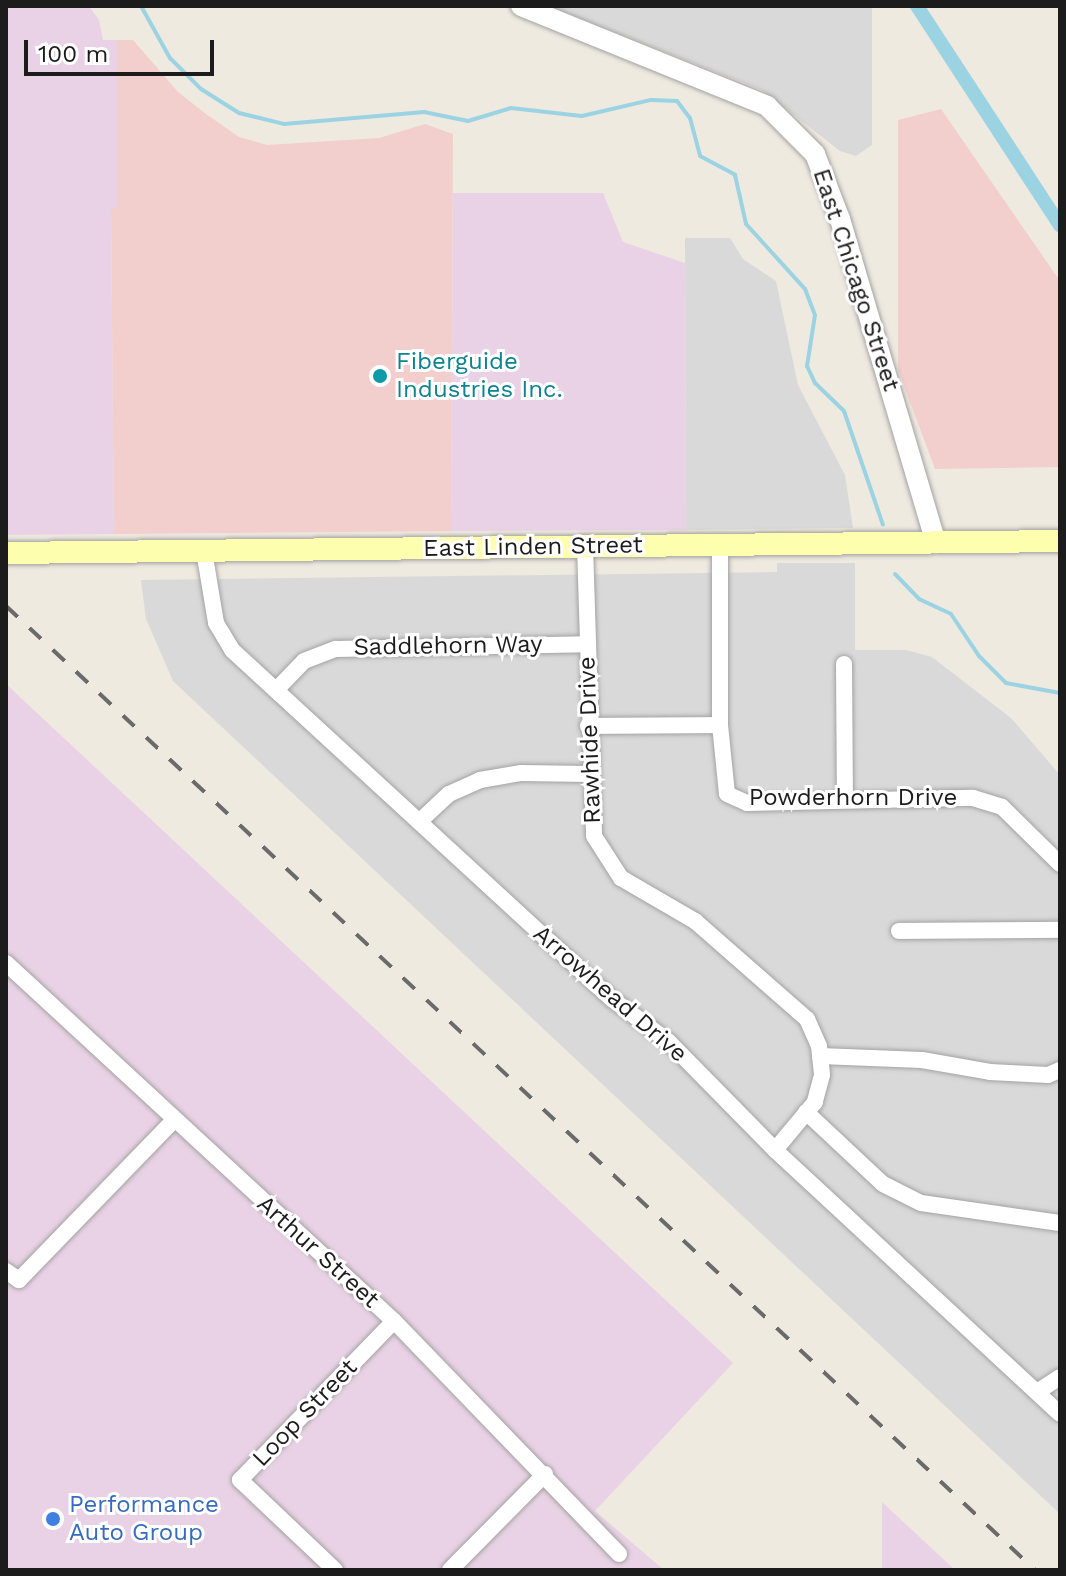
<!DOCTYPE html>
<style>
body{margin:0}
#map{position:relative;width:1066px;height:1576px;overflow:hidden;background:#efeae0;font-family:"Work Sans",sans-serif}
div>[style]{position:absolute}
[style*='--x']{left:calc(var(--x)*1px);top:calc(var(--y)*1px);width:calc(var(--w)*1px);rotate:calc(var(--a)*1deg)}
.residential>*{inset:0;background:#dad9d9}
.commercial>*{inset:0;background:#f2cecd}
.industrial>*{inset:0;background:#e9d2e5}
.stream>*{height:4px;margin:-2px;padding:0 2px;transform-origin:2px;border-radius:2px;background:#9cd3e2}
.canal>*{height:14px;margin:-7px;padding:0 7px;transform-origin:7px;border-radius:7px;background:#9cd3e2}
.roads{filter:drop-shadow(0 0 2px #a3a3a3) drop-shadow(0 0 2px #a3a3a3)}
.minor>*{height:16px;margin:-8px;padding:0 8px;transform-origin:8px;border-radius:8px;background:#fff}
.tertiary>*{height:20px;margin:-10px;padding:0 10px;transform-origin:10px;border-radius:10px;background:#fff}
.secondary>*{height:22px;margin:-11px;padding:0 11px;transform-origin:11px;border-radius:11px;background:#fdffae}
.rail>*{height:4px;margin-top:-2px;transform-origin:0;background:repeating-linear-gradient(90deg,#6a6a6a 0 16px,transparent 0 32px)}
.dots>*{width:22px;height:22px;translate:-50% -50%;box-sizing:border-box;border:4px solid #fff;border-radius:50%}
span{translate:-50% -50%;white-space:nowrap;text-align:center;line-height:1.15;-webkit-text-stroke:6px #fff;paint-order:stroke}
.street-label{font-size:24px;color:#1c1c1c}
.culture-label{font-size:24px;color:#0d838f}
.left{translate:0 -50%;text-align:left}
.shop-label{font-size:24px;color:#366cbe}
.frame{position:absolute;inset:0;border:8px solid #1c1c1c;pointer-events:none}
.scale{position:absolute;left:24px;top:40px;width:190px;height:36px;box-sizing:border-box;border:4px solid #1c1c1c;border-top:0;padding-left:10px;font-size:24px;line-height:28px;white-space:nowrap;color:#1c1c1c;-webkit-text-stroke:6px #fff;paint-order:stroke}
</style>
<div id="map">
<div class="residential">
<div style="clip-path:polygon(548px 6px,872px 6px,872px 145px,856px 156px,840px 151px,762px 90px)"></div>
<div style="clip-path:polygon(685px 238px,730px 238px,743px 259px,776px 281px,798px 385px,845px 475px,853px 528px,686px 530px)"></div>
<div style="clip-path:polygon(777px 563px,855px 563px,855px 650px,906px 650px,932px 657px,1011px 718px,1060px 775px,1060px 1514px,173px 681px,146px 619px,141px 580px,777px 572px)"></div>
</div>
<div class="commercial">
<div style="clip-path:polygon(117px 40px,133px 40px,178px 92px,206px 114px,239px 137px,267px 145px,379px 138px,425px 124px,453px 134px,451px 531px,114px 534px,111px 208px,117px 207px)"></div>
<div style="clip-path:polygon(941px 109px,1060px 281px,1060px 467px,935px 469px,898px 370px,898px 120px)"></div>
</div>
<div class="industrial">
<div style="clip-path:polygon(6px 6px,89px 6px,99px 20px,103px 40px,117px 40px,117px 208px,111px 209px,114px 534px,6px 535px)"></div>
<div style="clip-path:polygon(453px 193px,603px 193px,623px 242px,685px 263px,686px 530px,451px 531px)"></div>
<div style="clip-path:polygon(6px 684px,733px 1363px,595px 1511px,664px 1570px,6px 1569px)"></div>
<div style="clip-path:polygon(882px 1502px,955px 1570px,882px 1570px)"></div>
</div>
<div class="stream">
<div style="--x:141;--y:6;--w:60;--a:60.9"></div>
<div style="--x:170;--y:58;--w:44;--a:45"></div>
<div style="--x:201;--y:89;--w:45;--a:32.3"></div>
<div style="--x:239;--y:113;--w:46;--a:13.7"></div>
<div style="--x:284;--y:124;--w:141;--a:-4.9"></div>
<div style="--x:424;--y:112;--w:45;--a:11.6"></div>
<div style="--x:468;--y:121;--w:45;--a:-16.8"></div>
<div style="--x:511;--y:108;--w:71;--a:6.4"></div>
<div style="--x:582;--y:116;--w:71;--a:-13.1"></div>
<div style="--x:651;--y:100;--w:26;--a:2"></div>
<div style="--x:677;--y:101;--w:21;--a:53"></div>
<div style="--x:690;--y:118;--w:39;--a:75"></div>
<div style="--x:700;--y:156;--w:40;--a:28"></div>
<div style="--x:735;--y:175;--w:50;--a:77.3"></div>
<div style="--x:746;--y:224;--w:88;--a:47.8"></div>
<div style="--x:805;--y:289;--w:28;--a:69"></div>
<div style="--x:815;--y:315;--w:52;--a:98.9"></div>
<div style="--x:807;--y:366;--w:19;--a:65"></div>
<div style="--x:815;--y:383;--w:40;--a:44"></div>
<div style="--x:844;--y:411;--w:120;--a:71.1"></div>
<div style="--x:895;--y:574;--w:35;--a:46"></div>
<div style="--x:919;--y:599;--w:35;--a:25"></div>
<div style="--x:951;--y:614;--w:50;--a:56.3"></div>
<div style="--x:979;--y:656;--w:38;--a:45"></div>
<div style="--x:1006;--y:683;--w:55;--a:10.5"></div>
</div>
<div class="canal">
<div style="--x:917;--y:6;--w:262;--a:56.9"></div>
</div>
<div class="roads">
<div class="minor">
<div style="--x:720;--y:545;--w:180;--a:90"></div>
<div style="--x:720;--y:725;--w:69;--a:84.2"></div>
<div style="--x:727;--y:794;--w:22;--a:24"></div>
<div style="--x:747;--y:803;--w:226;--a:-1.3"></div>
<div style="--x:973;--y:798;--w:30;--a:17"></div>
<div style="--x:1002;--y:807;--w:81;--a:44.5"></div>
<div style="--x:585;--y:546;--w:290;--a:88.2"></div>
<div style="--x:594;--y:836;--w:50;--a:57.3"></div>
<div style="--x:621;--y:878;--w:86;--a:30.2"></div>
<div style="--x:695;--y:921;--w:149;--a:41.2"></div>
<div style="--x:807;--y:1019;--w:30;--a:66"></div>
<div style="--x:819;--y:1046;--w:29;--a:84"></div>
<div style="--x:822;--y:1075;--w:28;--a:105"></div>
<div style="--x:815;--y:1102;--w:62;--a:129.8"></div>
<div style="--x:204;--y:551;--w:73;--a:80.5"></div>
<div style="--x:216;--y:623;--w:31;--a:59"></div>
<div style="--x:232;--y:650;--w:516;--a:42.57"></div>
<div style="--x:612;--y:999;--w:71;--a:37"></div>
<div style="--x:669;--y:1042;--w:151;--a:45.5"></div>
<div style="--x:775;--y:1150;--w:388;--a:42.8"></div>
<div style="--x:844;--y:664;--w:136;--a:89.6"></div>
<div style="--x:276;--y:690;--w:40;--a:-46"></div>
<div style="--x:304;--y:661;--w:34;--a:-21"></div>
<div style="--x:336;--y:649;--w:251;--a:-1.1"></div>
<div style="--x:588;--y:726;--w:132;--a:-0.4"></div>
<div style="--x:420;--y:821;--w:40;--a:-43"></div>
<div style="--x:449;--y:794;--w:34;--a:-24"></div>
<div style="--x:480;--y:780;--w:42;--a:-9.7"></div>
<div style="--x:521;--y:773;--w:68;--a:0.8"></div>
<div style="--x:899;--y:931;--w:161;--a:-0.4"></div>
<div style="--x:6;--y:963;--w:528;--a:42.7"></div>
<div style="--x:394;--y:1321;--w:324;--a:46"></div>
<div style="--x:820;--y:1056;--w:102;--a:2.2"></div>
<div style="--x:922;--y:1060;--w:69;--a:10"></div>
<div style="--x:990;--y:1072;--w:58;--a:3"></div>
<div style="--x:1048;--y:1075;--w:13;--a:-23"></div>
<div style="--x:806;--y:1112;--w:105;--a:43.1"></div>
<div style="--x:883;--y:1184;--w:42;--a:26.6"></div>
<div style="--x:921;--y:1203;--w:140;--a:8.2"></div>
<div style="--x:6;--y:1271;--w:16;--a:35"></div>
<div style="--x:19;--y:1280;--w:221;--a:-45.9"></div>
<div style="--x:1037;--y:1392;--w:27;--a:-33"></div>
<div style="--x:335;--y:1570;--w:131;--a:-136.5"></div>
<div style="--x:240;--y:1480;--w:221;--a:-45.9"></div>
<div style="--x:450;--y:1570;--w:135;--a:-45.3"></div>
</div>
<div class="tertiary">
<div style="--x:521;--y:6;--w:266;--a:22.1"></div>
<div style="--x:767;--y:106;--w:68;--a:45"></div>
<div style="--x:815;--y:154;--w:70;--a:69"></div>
<div style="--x:840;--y:219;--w:338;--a:73.5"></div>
</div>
<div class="secondary">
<div style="--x:6;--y:553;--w:1054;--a:-0.65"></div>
</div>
</div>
<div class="rail">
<div style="--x:6;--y:606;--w:1410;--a:43.13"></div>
</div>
<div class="dots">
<div style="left:380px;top:376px;background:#0f9aa8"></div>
<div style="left:53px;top:1519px;background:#3f7fe0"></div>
</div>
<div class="street-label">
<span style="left:856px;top:280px;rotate:72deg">East Chicago Street</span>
<span style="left:533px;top:547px;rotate:-1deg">East Linden Street</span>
<span style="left:448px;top:646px;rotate:-1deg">Saddlehorn Way</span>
<span style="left:590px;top:740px;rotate:-92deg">Rawhide Drive</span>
<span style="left:853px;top:798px">Powderhorn Drive</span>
<span style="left:610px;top:994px;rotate:41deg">Arrowhead Drive</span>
<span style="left:318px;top:1252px;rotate:42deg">Arthur Street</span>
<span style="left:305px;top:1413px;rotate:-46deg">Loop Street</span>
</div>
<div class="culture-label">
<span class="left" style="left:396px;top:376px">Fiberguide<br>Industries Inc.</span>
</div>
<div class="shop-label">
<span class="left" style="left:69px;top:1519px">Performance<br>Auto Group</span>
</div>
<div class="frame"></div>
<div class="scale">100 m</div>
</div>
